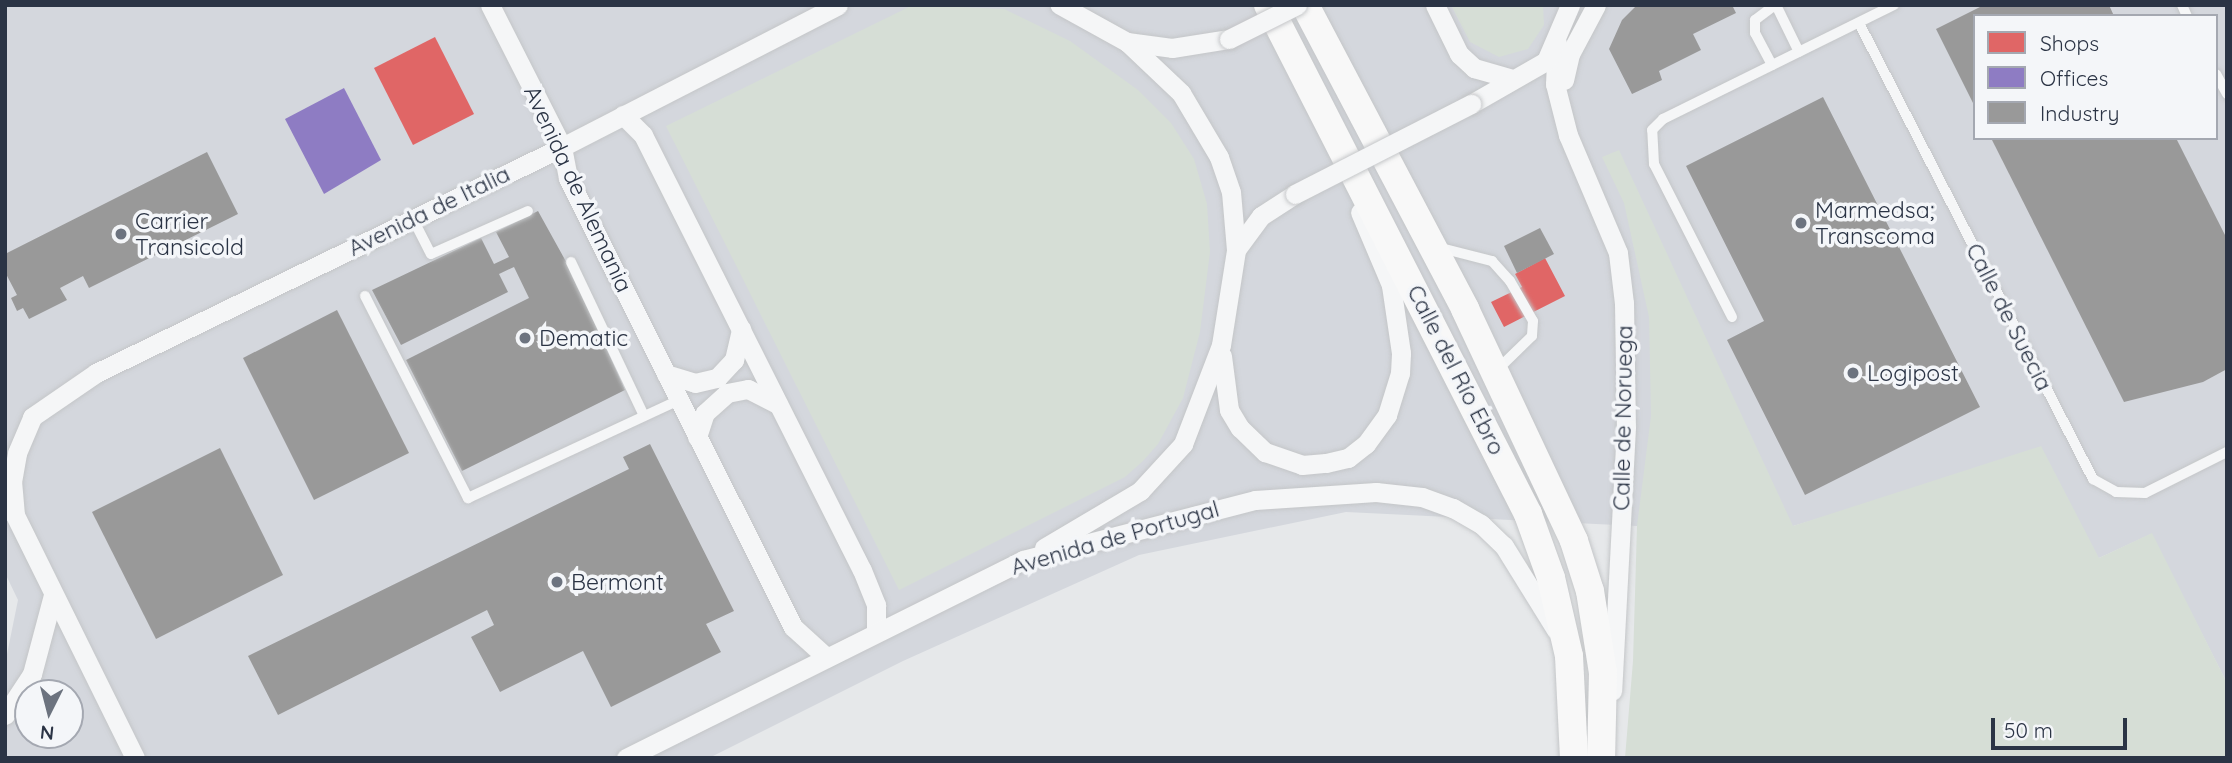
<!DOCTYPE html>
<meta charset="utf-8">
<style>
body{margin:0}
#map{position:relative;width:2232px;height:763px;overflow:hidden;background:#e6e8ea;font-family:Quicksand,sans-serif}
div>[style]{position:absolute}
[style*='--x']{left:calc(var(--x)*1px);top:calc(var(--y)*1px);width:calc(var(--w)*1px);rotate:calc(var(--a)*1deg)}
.built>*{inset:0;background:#d4d7dd}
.green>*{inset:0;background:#d6ded6}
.shops>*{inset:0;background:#e06666}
.offices>*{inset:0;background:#8e7cc3}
.industry>*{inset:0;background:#999}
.roads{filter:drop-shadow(0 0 2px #c4c6c8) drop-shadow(0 0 2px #c4c6c8)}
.service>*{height:10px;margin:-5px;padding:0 5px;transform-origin:5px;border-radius:5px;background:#f5f6f7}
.minor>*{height:19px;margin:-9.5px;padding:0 9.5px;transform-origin:9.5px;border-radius:9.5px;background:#f5f6f7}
.secondary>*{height:28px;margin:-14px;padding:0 14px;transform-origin:14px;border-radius:14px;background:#f8f8f8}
.bridges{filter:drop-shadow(0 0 2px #c4c6c8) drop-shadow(0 0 2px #c4c6c8)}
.minor-bridge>*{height:19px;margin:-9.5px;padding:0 9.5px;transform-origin:9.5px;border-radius:9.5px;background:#f5f6f7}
.dots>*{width:19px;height:19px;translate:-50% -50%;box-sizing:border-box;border:4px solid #f4f6f9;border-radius:50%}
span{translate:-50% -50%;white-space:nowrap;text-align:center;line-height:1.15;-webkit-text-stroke:7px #f4f6f9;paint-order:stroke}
.street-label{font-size:23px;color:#2b3445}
.poi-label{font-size:23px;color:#2b3445}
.left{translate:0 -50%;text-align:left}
.frame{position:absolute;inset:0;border:7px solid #2b3445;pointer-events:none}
.legend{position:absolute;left:1973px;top:14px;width:245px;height:126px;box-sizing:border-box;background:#f4f6f9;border:2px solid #a4a8b1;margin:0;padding:9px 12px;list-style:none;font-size:21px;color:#2b3445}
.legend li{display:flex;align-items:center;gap:14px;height:35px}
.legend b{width:35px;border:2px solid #a4a8b1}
.north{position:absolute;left:14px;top:679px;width:70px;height:70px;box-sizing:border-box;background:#f4f6f9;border:2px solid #a4a8b1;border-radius:50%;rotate:186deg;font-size:19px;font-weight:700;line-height:28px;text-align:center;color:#2b3445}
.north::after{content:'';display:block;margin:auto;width:24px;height:32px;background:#6c737f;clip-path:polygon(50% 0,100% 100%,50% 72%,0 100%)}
.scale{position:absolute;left:1991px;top:718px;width:136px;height:32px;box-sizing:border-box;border:4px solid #2b3445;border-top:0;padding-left:9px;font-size:21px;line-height:24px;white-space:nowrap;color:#2b3445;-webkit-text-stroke:5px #f4f6f9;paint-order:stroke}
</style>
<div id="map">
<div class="built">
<div style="clip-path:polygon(evenodd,5px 5px,2227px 5px,2227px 683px,2151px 534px,2099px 558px,1901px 494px,1793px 526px,1637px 526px,1346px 512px,1139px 555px,903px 661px,709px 758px,5px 758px,5px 664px,18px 600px,5px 573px,5px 5px,1975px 16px,2216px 16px,2216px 138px,1975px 138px,1975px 16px,5px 5px,28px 693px,70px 693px,70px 735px,28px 735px,28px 693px)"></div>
</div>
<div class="green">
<div style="clip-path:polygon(913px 5px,1004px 9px,1070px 41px,1138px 90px,1171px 123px,1194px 159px,1207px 204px,1210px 252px,1200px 332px,1183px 398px,1158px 444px,1143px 461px,1125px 477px,899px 590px,666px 126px)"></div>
<div style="clip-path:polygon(1451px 5px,1543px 5px,1544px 25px,1528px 49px,1499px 57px,1470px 42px)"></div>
<div style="clip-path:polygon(1619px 150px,1793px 526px,2041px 446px,2099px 558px,2152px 533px,2227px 683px,2227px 758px,1625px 758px,1633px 661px,1637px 526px,1651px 416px,1649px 317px,1624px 203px,1602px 157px)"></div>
</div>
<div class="shops">
<div style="clip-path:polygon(435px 37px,474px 114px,413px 145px,374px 68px)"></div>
<div style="clip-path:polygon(1545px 258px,1565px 296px,1504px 327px,1491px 302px,1522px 287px,1515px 274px)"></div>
</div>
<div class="offices">
<div style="clip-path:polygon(344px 88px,381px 160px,324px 194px,285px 119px)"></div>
</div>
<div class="industry">
<div style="clip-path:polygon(1637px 5px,1732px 5px,1736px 13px,1693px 34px,1701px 50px,1659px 71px,1662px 80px,1632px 94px,1609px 49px,1622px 20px)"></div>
<div style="clip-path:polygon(1984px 5px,2109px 5px,2114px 16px,1975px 16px,1975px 107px,1936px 29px)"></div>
<div style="clip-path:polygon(1823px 97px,1980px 407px,1805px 495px,1727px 340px,1764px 321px,1686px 166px)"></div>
<div style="clip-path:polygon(1991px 138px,2176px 138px,2227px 239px,2227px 369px,2203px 382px,2124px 402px)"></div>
<div style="clip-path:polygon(207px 152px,238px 214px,89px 288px,83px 276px,60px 288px,67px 300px,29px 319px,23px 308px,17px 311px,11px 298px,17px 295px,5px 272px,5px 254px)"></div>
<div style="clip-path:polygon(538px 211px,574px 276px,625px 390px,462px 471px,406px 360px,529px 298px,514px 267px,499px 274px,508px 292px,401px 345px,372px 290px,481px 238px,494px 264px,509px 257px,496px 232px)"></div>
<div style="clip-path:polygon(1540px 228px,1554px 254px,1517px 273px,1504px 246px)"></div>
<div style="clip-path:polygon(337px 310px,409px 453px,314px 500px,243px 358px)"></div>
<div style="clip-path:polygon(650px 444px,734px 611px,706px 624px,721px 652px,611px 707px,583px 651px,500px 692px,471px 637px,494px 625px,487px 610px,278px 715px,248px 656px,629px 469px,623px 457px)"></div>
<div style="clip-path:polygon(220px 448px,283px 575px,156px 639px,92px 512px)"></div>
</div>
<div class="roads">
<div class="service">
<div style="--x:1776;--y:5;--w:52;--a:63.9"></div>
<div style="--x:2182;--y:5;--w:12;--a:66"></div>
<div style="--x:1859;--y:23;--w:513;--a:62.84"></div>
<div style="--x:2093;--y:479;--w:26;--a:29"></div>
<div style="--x:2116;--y:492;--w:29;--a:2"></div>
<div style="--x:2145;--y:493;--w:92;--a:-26.6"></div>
<div style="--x:1772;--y:65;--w:36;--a:-118"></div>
<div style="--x:1755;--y:33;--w:13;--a:-90"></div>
<div style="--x:1755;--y:20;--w:25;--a:-37"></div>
<div style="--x:2216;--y:74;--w:23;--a:61"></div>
<div style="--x:413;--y:219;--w:39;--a:63"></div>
<div style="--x:431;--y:254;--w:106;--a:-23.9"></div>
<div style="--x:1437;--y:247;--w:57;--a:14.3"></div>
<div style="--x:1492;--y:261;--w:27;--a:48"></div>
<div style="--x:1510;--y:281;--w:46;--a:60.1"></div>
<div style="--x:1533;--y:321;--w:15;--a:94"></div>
<div style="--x:1532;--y:336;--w:50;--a:135.8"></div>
<div style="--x:571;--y:262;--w:170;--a:64.6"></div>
<div style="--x:365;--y:296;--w:227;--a:63"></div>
<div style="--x:468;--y:498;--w:233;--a:-24.9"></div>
<div style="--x:1732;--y:317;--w:172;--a:-117"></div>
<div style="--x:1654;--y:164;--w:34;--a:-93"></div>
<div style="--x:1652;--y:130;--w:16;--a:-45"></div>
<div style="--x:1663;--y:119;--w:258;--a:-26.3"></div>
</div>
<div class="minor">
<div style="--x:490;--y:5;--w:159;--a:63.1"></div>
<div style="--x:562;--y:147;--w:32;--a:79"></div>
<div style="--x:568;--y:178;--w:502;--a:63.38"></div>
<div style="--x:793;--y:627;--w:43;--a:42.2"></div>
<div style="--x:1435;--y:5;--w:55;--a:63.9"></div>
<div style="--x:1459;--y:54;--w:21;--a:43"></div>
<div style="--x:1474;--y:68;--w:37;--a:16"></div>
<div style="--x:1127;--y:42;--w:45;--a:7.6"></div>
<div style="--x:1172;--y:48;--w:58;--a:-9"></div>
<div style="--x:1557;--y:43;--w:41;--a:92.8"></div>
<div style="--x:1555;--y:84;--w:53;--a:75.7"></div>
<div style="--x:1568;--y:135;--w:128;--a:67"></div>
<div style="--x:1618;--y:253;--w:50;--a:83.2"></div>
<div style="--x:1624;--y:303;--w:124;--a:89.1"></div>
<div style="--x:1626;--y:427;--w:264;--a:93"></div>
<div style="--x:1564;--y:80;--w:27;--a:-77"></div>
<div style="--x:1570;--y:54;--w:55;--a:-62"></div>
<div style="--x:1471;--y:104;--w:86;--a:-29.8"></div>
<div style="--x:1546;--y:61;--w:61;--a:-66.8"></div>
<div style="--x:623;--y:115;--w:28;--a:45"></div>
<div style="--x:643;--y:135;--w:487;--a:63.3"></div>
<div style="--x:862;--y:570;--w:38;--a:68"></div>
<div style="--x:876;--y:605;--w:25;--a:90"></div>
<div style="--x:1236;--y:250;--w:42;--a:-53.7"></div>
<div style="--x:1261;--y:216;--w:40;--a:-32.9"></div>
<div style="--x:1222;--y:356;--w:54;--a:82.6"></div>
<div style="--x:1229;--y:410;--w:21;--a:59"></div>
<div style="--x:1240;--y:428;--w:35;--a:44"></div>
<div style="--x:1265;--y:452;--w:39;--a:19"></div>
<div style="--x:1302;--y:465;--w:24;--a:-5"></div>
<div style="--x:1326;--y:463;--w:23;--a:-13"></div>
<div style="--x:1348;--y:458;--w:23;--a:-38"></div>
<div style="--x:1366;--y:444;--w:36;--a:-54"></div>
<div style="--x:1387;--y:415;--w:44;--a:-72.8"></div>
<div style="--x:1400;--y:373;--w:20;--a:-87"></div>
<div style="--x:1401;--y:353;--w:69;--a:-98.4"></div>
<div style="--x:1391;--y:285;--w:79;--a:-113"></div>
<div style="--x:666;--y:374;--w:30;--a:17"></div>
<div style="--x:695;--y:383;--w:23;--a:-13"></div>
<div style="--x:717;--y:378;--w:25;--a:-47"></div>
<div style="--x:734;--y:360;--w:32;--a:-77"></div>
<div style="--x:697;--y:437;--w:25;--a:-72"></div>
<div style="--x:705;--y:413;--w:30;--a:-42"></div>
<div style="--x:727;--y:393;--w:21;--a:-11"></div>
<div style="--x:748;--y:389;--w:34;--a:27"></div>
<div style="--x:1044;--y:548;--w:112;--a:-30.7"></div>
<div style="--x:1140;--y:491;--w:64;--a:-47.5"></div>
<div style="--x:1183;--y:444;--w:106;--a:-69"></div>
<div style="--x:1221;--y:345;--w:96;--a:-81"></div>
<div style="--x:1236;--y:250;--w:58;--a:-94.9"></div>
<div style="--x:1231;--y:192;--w:37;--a:-109"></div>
<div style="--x:1219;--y:157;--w:74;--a:-120.7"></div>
<div style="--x:1181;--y:93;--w:74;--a:-136.6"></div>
<div style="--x:1127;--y:42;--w:77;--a:-151.1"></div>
<div style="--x:5;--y:715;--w:49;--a:-56.6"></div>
<div style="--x:32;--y:674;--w:82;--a:-75.1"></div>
<div style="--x:135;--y:758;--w:271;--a:-116.3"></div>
<div style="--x:15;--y:515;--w:33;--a:-95"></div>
<div style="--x:12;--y:482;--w:29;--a:-80"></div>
<div style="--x:17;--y:453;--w:39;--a:-67"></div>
<div style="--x:32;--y:417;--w:78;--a:-34.5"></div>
<div style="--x:96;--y:373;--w:518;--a:-25.87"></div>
<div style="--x:562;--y:147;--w:310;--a:-27.2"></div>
<div style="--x:626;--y:758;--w:444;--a:-26.5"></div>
<div style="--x:1023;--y:560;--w:240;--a:-14.5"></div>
<div style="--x:1255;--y:500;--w:121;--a:-3.8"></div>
<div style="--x:1376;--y:492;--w:46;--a:6.2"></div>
<div style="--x:1422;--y:497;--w:33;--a:20"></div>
<div style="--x:1453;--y:508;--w:32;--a:30"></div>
<div style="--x:1481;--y:524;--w:32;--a:44"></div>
<div style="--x:1504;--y:546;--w:99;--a:58.2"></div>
</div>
<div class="secondary">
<div style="--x:1268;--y:5;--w:572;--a:62.94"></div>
<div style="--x:1528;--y:514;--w:68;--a:70.2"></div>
<div style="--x:1551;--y:578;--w:80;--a:77"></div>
<div style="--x:1569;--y:656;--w:102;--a:87.2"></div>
<div style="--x:1305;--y:5;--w:344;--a:62.2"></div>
<div style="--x:1465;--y:309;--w:256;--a:64.8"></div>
<div style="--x:1574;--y:541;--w:52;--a:72.3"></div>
<div style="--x:1590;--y:591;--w:83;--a:81"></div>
<div style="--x:1603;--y:673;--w:85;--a:91.3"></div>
</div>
</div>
<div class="bridges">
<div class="minor-bridge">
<div style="--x:1229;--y:39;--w:76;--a:-26.6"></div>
<div style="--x:1295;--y:194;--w:198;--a:-27.1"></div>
</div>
</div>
<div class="dots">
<div style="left:1801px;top:223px;background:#6c737f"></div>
<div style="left:121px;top:234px;background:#6c737f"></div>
<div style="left:525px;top:338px;background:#6c737f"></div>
<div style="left:1853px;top:373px;background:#6c737f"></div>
<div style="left:557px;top:582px;background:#6c737f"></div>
</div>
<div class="street-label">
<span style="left:578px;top:189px;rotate:65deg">Avenida de Alemania</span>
<span style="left:429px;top:211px;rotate:-26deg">Avenida de Italia</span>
<span style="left:2009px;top:317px;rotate:63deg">Calle de Suecia</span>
<span style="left:1456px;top:370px;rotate:63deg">Calle del Río Ebro</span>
<span style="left:1623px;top:418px;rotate:-89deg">Calle de Noruega</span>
<span style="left:1115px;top:538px;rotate:-16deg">Avenida de Portugal</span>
</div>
<div class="poi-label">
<span class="left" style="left:1815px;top:223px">Marmedsa;<br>Transcoma</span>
<span class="left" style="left:135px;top:234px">Carrier<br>Transicold</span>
<span class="left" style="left:539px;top:338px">Dematic</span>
<span class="left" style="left:1867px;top:373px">Logipost</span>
<span class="left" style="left:571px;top:582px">Bermont</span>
</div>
<div class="frame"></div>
<ul class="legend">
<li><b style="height:19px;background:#e06666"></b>Shops</li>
<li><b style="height:19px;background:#8e7cc3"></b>Offices</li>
<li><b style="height:19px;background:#999"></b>Industry</li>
</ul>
<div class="north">N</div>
<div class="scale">50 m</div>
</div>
